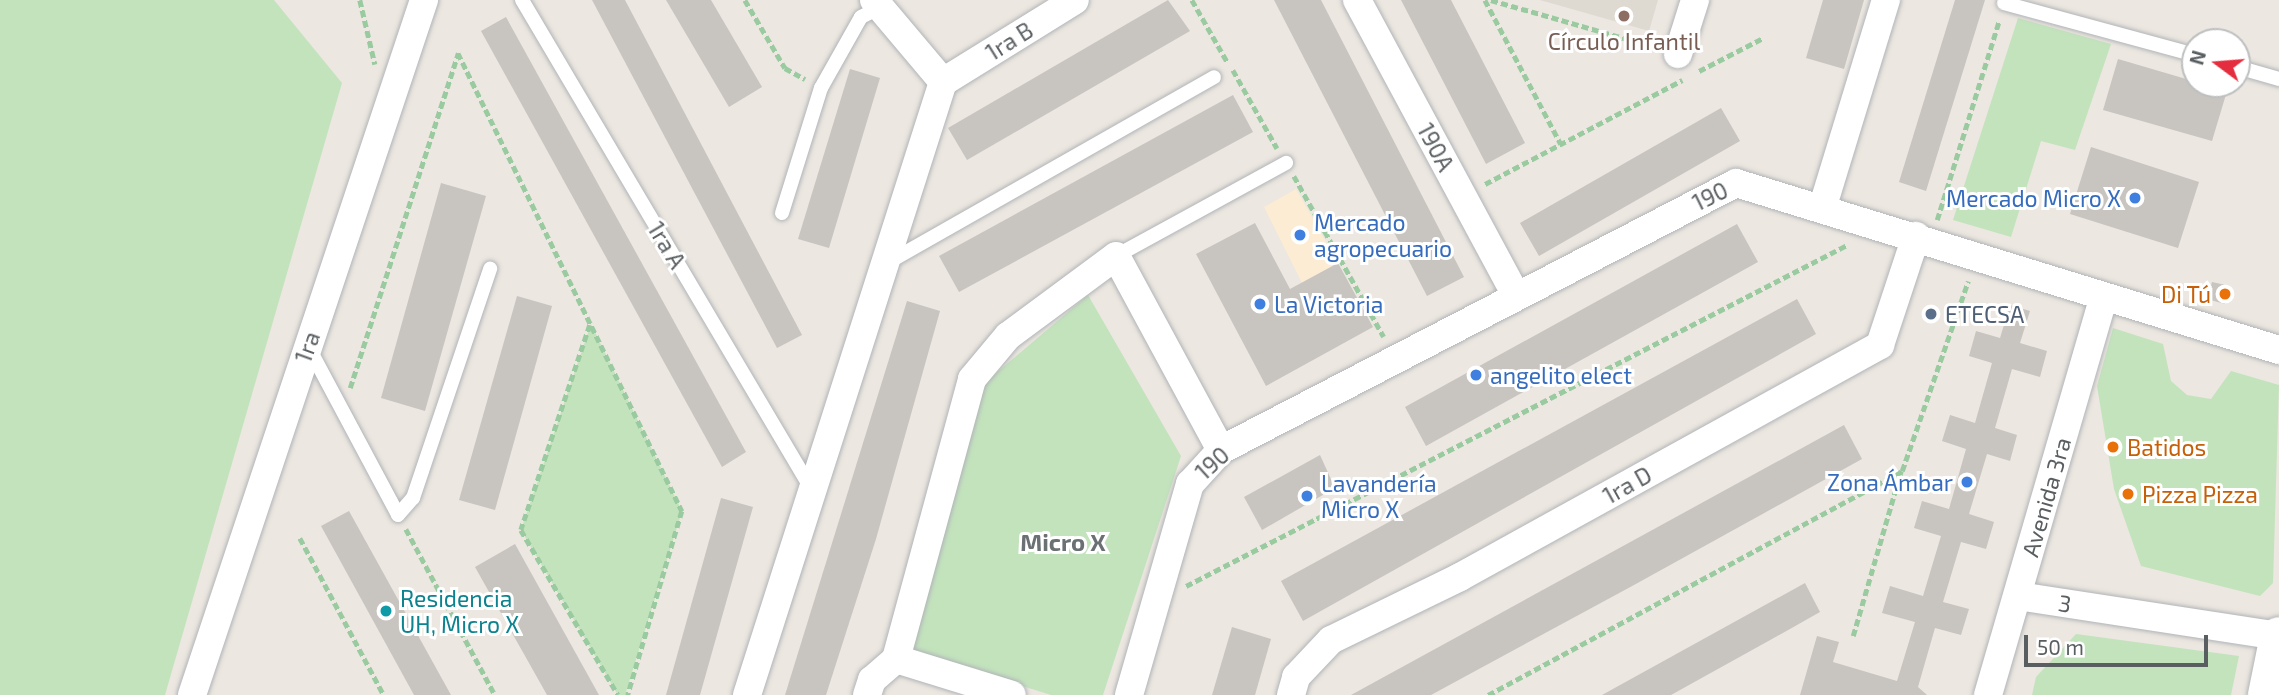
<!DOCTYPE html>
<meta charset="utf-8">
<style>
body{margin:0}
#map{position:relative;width:2279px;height:695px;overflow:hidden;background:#ece7e0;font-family:"Exo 2",sans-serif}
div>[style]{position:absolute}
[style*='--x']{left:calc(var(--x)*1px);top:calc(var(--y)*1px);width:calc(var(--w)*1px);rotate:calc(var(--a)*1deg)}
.commercial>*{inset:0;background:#fcecd4}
.education>*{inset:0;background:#ded9d1}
.green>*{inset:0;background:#c3e3bd}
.building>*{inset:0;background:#c8c4c0}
.path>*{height:4.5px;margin-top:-2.25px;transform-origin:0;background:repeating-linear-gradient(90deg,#9acba0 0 7px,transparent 0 10.5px)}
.roads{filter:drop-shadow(0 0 2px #b1b4b8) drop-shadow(0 0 2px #b1b4b8)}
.service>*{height:14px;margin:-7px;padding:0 7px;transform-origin:7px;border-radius:7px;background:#fff}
.minor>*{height:28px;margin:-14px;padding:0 14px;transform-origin:14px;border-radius:14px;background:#fff}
.secondary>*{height:38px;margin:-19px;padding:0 19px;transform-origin:19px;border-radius:19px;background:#fff}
.dots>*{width:19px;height:19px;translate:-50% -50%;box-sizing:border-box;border:4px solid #fff;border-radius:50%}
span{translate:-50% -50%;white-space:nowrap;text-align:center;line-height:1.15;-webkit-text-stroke:6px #fff;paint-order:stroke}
.street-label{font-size:23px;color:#595e61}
.education-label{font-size:23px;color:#785e54}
.shop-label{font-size:23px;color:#366cbe}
.right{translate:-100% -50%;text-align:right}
.left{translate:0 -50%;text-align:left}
.food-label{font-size:23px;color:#c56008}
.service-label{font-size:23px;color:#4e5e75}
.culture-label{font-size:23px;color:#0d838f}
.neighbourhood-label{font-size:24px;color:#6a7073;font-weight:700}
.north{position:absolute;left:2181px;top:28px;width:70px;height:70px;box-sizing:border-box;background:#fff;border:2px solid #bdbfc0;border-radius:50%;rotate:286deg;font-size:19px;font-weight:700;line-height:28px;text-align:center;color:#595e61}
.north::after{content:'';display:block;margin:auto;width:24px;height:32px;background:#e42e3f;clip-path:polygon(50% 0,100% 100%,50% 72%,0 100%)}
.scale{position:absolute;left:2024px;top:635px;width:184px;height:32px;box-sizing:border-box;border:4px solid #595e61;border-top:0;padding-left:9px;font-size:21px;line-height:24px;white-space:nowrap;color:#595e61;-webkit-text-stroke:5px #fff;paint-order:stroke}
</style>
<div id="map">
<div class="commercial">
<div style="clip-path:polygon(1296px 189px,1338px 263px,1302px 283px,1264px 207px)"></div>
</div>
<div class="education">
<div style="clip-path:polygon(1540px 0,1658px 0,1649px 31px)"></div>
</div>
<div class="green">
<div style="clip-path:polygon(0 0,274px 0,342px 83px,165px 695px,0 695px)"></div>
<div style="clip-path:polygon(2018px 18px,2111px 44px,2075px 150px,2041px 141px,2011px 237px,1953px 220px)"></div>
<div style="clip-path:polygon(1088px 295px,1181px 456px,1103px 695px,1051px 695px,911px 651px,982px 385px)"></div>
<div style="clip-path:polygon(591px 324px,682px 511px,625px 695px,618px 695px,521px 530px)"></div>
<div style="clip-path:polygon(2113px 328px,2163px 344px,2171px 381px,2187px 395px,2211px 399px,2231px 371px,2279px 385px,2273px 583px,2260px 596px,2141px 566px,2114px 489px,2097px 386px)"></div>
<div style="clip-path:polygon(2076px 634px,2239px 656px,2231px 695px,2032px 695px,2036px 677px)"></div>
</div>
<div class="building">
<div style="clip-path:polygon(592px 0,625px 0,802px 335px,777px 348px)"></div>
<div style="clip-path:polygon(666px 0,711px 0,762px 87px,729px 107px)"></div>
<div style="clip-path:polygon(1168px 0,1190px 31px,967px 160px,948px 128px)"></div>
<div style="clip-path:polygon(1274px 0,1321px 0,1464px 277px,1427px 296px)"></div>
<div style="clip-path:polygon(1401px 0,1451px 0,1525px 143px,1486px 164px)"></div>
<div style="clip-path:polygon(1823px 0,1864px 0,1844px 69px,1806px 58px)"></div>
<div style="clip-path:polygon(1955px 0,1985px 0,1926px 191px,1899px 182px)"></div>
<div style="clip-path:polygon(506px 17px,746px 452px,722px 467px,481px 31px)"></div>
<div style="clip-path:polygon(2118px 59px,2227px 91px,2212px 141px,2103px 110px)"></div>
<div style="clip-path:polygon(850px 69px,880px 78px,829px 248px,798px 239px)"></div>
<div style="clip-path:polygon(1233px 95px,1253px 132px,959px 292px,939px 256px)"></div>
<div style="clip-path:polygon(1721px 108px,1740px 141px,1539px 256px,1520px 223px)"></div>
<div style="clip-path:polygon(2091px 147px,2199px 182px,2178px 248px,2070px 214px)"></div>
<div style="clip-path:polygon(441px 183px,486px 196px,425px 411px,381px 398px)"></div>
<div style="clip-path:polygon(1255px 223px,1290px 289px,1338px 263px,1373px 327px,1266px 386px,1196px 254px)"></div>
<div style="clip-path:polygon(1737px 224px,1758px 262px,1426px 446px,1405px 407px)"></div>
<div style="clip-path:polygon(2212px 282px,2230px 286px,2225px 304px,2207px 299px)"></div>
<div style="clip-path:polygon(517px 296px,552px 306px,495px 510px,459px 500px)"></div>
<div style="clip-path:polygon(1797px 299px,1816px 334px,1303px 621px,1281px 581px)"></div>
<div style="clip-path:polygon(907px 301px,940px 311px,876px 539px,826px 695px,785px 695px)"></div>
<div style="clip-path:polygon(2010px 305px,2030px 311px,2020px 343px,2047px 351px,2040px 377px,2012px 369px,1995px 428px,2017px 435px,2010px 461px,1987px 454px,1969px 514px,1994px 522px,1986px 549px,1961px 542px,1943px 602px,1969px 609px,1961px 635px,1935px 628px,1918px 687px,1927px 695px,1800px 695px,1817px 636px,1839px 642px,1833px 662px,1897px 681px,1915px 622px,1882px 613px,1890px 586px,1923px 596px,1941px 536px,1914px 528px,1922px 501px,1949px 509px,1966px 449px,1942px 441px,1950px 415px,1975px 423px,1992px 363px,1969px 356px,1976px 331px,2000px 338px)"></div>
<div style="clip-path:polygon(1844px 425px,1862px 459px,1634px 585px,1431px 695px,1351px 695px)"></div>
<div style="clip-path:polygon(1320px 455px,1335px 488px,1262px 530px,1244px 497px)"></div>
<div style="clip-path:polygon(721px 498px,753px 507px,700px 695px,666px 695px)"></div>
<div style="clip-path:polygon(349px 511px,451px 695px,414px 695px,321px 526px)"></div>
<div style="clip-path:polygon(515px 544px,599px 695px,547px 695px,475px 567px)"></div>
<div style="clip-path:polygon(1805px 583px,1820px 612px,1772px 639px,1671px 695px,1602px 695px)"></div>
<div style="clip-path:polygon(1232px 627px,1271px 639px,1255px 695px,1212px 695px)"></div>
</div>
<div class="path">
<div style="--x:360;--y:0;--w:66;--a:76.8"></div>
<div style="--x:745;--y:0;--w:79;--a:59.5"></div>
<div style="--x:785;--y:68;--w:23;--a:29"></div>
<div style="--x:1192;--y:0;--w:73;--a:60.3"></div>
<div style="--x:1485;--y:0;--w:163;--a:62.2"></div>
<div style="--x:1491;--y:0;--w:171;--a:16"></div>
<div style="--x:1233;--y:70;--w:90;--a:60.6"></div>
<div style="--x:1699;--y:71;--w:72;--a:-27.3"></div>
<div style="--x:1294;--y:176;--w:184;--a:60.8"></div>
<div style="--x:1485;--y:184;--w:223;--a:-27.8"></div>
<div style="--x:1937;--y:220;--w:208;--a:-72.7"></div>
<div style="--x:590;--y:325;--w:216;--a:108.6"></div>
<div style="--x:521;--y:530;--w:191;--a:59.5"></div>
<div style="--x:350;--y:388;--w:352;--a:-72.1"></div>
<div style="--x:458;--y:53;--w:510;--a:63.94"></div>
<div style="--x:682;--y:511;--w:192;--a:106.4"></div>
<div style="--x:406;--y:529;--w:188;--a:61.8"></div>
<div style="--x:300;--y:538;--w:178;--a:61.9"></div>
<div style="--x:1186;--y:586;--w:744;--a:-27.29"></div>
<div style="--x:1853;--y:636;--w:172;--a:-73.8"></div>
<div style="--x:1488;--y:695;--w:471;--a:-28.4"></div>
<div style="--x:1902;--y:471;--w:201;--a:-70.8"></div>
</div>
<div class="roads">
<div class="service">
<div style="--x:522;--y:0;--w:569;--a:59.38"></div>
<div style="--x:2004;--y:3;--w:198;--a:15.2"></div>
<div style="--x:2237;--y:67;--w:44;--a:15.9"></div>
<div style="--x:782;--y:213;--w:131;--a:-72.7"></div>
<div style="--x:821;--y:88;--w:81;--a:-60.6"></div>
<div style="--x:861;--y:17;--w:20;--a:-27"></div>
<div style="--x:1116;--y:256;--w:194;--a:-28.7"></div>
<div style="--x:887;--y:263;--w:376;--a:-29.6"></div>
<div style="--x:309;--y:348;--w:189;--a:61.9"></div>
<div style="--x:398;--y:515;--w:23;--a:-49"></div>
<div style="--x:413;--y:498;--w:242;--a:-71.4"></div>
</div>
<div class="minor">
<div style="--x:874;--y:0;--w:107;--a:49.9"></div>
<div style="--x:1357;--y:0;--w:333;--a:61.7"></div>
<div style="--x:1678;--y:54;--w:57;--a:-72.5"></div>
<div style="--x:943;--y:82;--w:155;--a:-31.8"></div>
<div style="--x:1822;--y:209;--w:219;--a:-73"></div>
<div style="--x:2018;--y:596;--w:264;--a:8.7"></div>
<div style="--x:896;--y:659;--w:121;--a:17.2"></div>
<div style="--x:192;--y:695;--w:733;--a:-71.54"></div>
<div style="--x:747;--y:695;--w:644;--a:-72.27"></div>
<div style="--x:867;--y:695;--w:16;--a:-72"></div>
<div style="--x:872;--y:680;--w:32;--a:-41"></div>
<div style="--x:896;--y:659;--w:290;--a:-74.8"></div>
<div style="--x:972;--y:379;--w:56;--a:-50.1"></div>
<div style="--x:1008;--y:336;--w:134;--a:-36.5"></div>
<div style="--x:1116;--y:256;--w:221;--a:61.6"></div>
<div style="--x:1129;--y:695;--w:220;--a:-73.9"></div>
<div style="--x:1190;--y:484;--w:46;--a:-47.6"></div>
<div style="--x:1221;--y:450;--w:580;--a:-27.4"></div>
<div style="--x:1736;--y:183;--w:568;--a:17.1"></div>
<div style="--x:1291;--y:695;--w:19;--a:-74"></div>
<div style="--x:1296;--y:677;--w:51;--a:-46.6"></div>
<div style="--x:1331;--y:640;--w:144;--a:-26"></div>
<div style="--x:1460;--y:577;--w:480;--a:-28.9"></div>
<div style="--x:1880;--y:345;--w:115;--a:-71.7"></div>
<div style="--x:1988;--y:695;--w:411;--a:-73.8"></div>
</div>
<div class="secondary">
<div style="--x:2267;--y:695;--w:60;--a:-78.5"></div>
</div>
</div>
<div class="dots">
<div style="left:1624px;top:16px;background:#8d6e63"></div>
<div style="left:2135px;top:198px;background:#3f7fe0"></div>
<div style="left:1300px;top:235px;background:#3f7fe0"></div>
<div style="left:2225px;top:294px;background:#e8710a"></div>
<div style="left:1260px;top:304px;background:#3f7fe0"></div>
<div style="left:1931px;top:314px;background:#5c6f8a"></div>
<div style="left:1476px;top:375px;background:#3f7fe0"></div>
<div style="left:2113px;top:447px;background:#e8710a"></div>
<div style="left:1967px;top:482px;background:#3f7fe0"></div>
<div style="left:2128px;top:494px;background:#e8710a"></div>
<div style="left:1307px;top:496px;background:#3f7fe0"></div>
<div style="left:386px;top:611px;background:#0f9aa8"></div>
</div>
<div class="street-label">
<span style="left:1009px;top:41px;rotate:-32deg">1ra B</span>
<span style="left:1436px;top:147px;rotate:62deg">190A</span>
<span style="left:1710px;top:196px;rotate:-26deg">190</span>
<span style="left:667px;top:245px;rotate:59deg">1ra A</span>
<span style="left:307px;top:347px;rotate:-70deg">1ra</span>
<span style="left:1212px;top:463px;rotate:-42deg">190</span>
<span style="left:1627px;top:485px;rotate:-29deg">1ra D</span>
<span style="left:2046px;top:497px;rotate:-74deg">Avenida 3ra</span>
<span style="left:2065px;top:603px;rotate:9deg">3</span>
</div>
<div class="education-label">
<span style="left:1624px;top:41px">Círculo Infantil</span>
</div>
<div class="shop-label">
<span class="right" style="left:2121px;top:198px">Mercado Micro X</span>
<span class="left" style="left:1314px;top:235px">Mercado<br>agropecuario</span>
<span class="left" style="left:1274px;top:304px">La Victoria</span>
<span class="left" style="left:1490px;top:375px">angelito elect</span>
<span class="right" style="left:1953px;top:482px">Zona Ámbar</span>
<span class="left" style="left:1321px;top:496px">Lavandería<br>Micro X</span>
</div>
<div class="food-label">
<span class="right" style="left:2211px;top:294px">Di Tú</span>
<span class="left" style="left:2127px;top:447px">Batidos</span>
<span class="left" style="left:2142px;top:494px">Pizza Pizza</span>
</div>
<div class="service-label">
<span class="left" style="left:1945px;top:314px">ETECSA</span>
</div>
<div class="culture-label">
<span class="left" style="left:400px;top:611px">Residencia<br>UH, Micro X</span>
</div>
<div class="neighbourhood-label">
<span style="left:1063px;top:542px">Micro X</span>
</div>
<div class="north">N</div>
<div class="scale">50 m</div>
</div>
